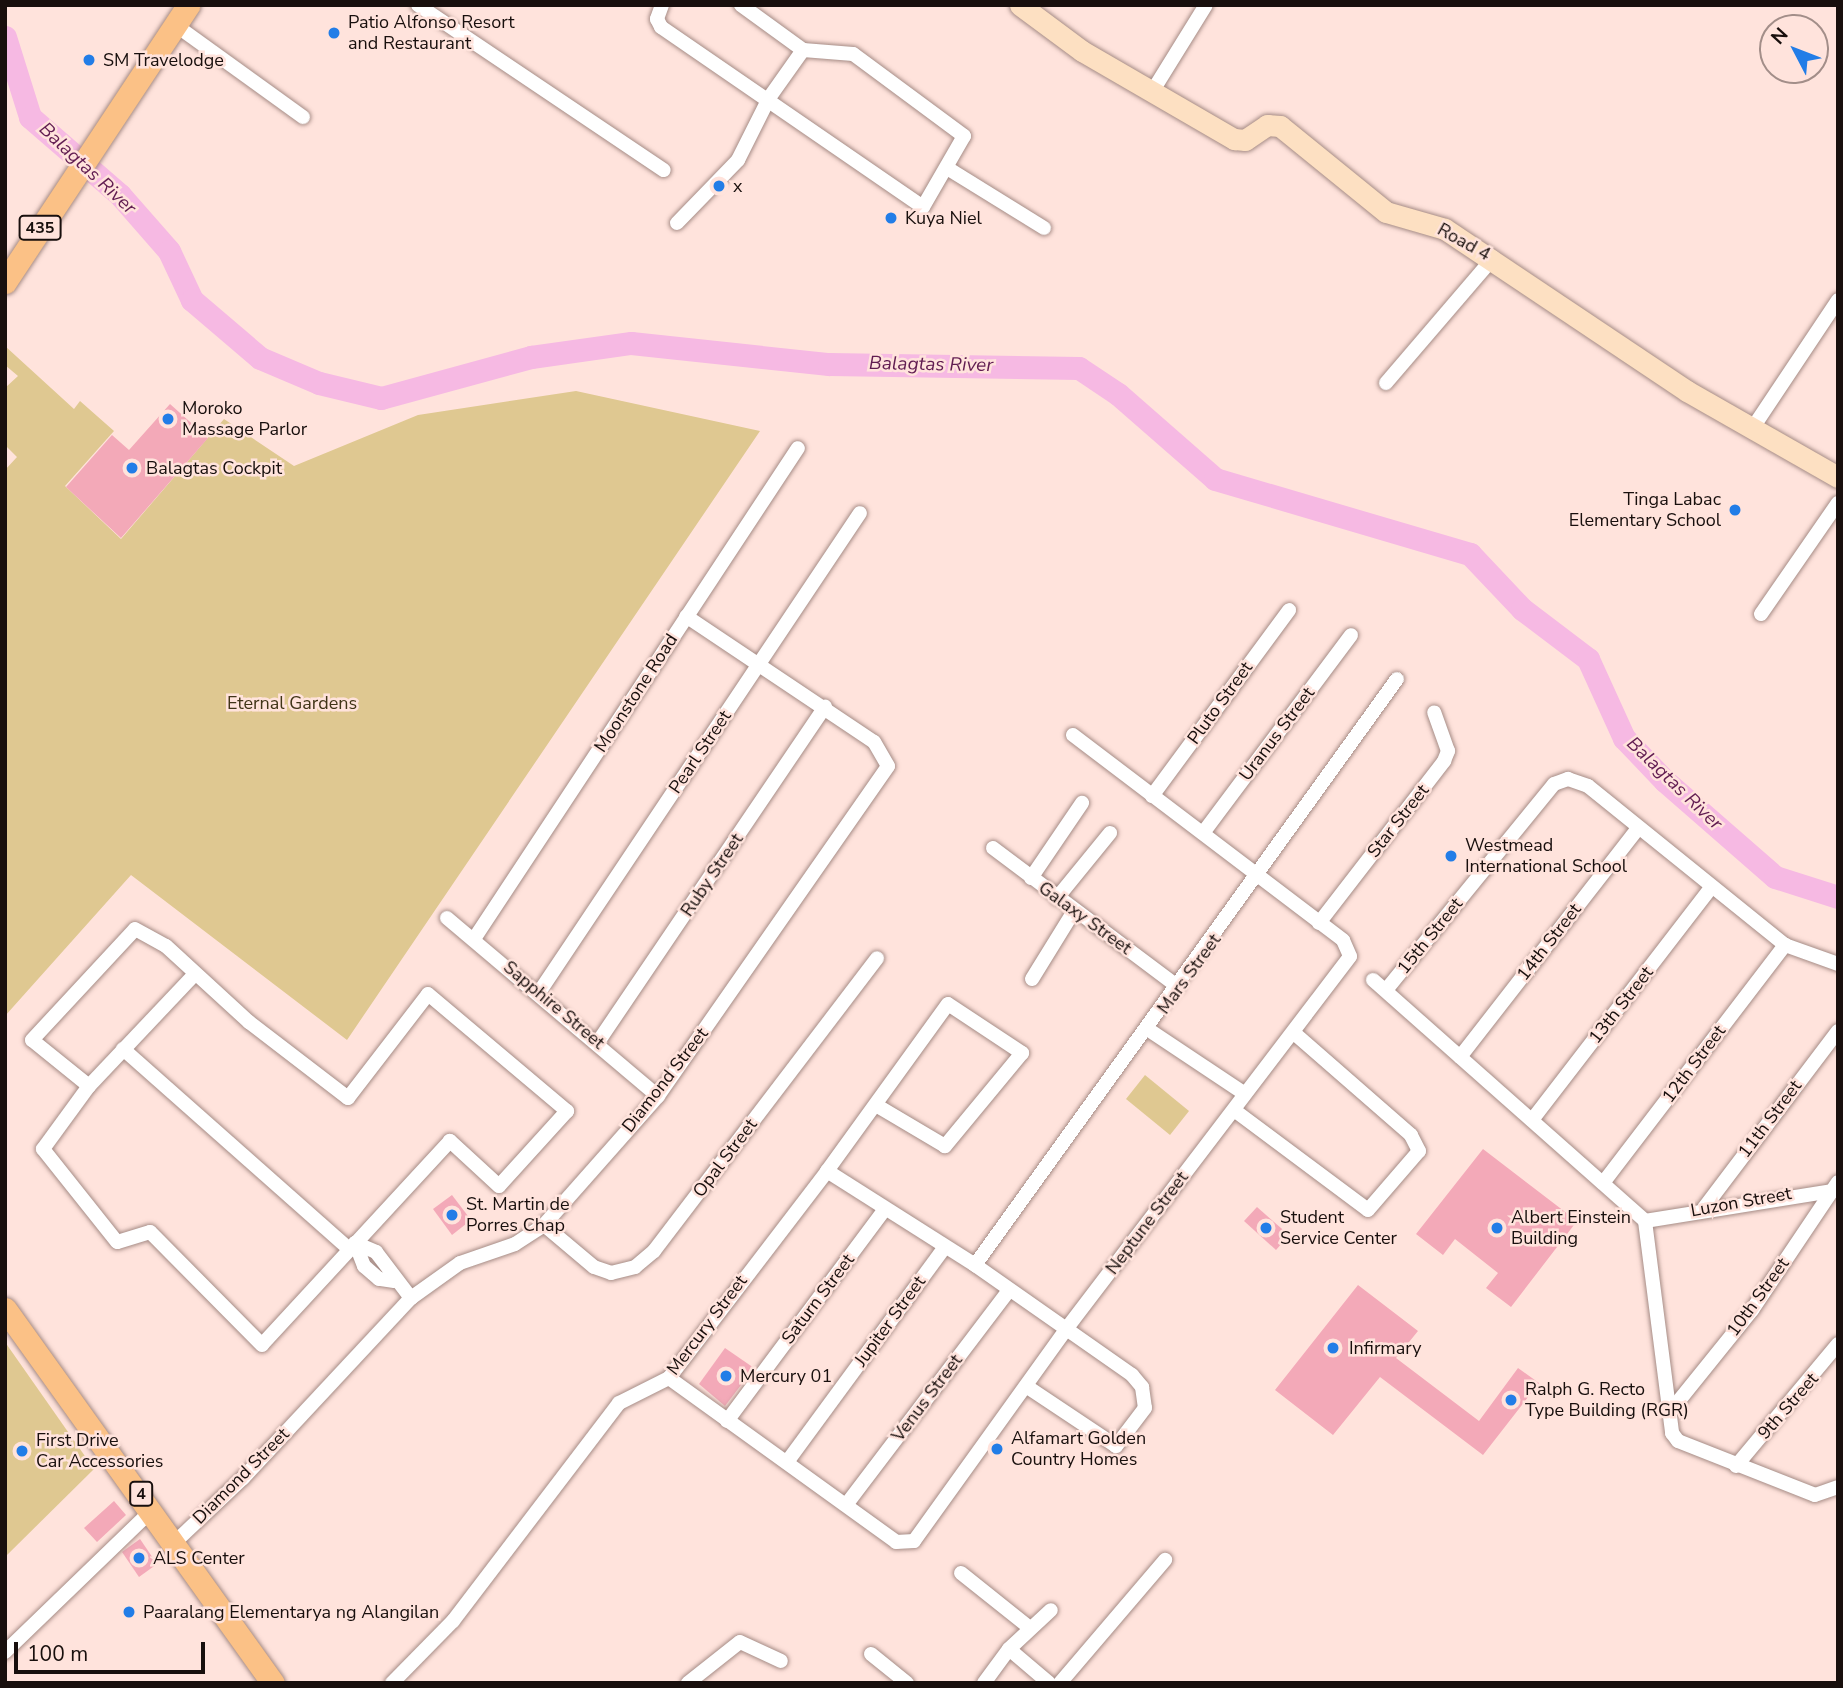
<!DOCTYPE html>
<style>
body{margin:0}
#map{position:relative;width:1843px;height:1688px;overflow:hidden;background:#ffe3dc;font-family:"Nunito Sans",sans-serif}
div>[style]{position:absolute}
[style*='--x']{left:calc(var(--x)*1px);top:calc(var(--y)*1px);width:calc(var(--w)*1px);rotate:calc(var(--a)*1deg)}
.green>*{inset:0;background:#dfc891}
.river>*{height:23px;margin:-11.5px;padding:0 11.5px;transform-origin:11.5px;border-radius:11.5px;background:#f6b9e3}
.building>*{inset:0;background:#f3a9b8}
.roads{filter:drop-shadow(0 0 2px #a68c86) drop-shadow(0 0 2px #a68c86)}
.street>*{height:14px;margin:-7px;padding:0 7px;transform-origin:7px;border-radius:7px;background:#fff}
.secondary>*{height:21px;margin:-10.5px;padding:0 10.5px;transform-origin:10.5px;border-radius:10.5px;background:#fde0c2}
.primary>*{height:23px;margin:-11.5px;padding:0 11.5px;transform-origin:11.5px;border-radius:11.5px;background:#fbc186}
.dots>*{width:19px;height:19px;translate:-50% -50%;box-sizing:border-box;border:4px solid #ffe3dc;border-radius:50%}
span{translate:-50% -50%;white-space:nowrap;text-align:center;line-height:1.15;-webkit-text-stroke:5px #ffe3dc;paint-order:stroke}
.shield-label span{padding:2px 5px;background:#ffe3dc;border:2px solid;border-radius:5px;-webkit-text-stroke-width:0}
.shield-label{font-size:16px;color:#180f0d;font-weight:700}
.poi-label{font-size:18px;color:#180f0d}
.left{translate:0 -50%;text-align:left}
.right{translate:-100% -50%;text-align:right}
.street-label{font-size:18px;color:#180f0d}
.park-label{font-size:18px;color:#403417}
.water-label{font-size:19px;color:#611c51;font-style:italic}
.frame{position:absolute;inset:0;border:7px solid #180f0d;pointer-events:none}
.north{position:absolute;left:1759px;top:14px;width:70px;height:70px;box-sizing:border-box;background:#ffe3dc;border:2px solid #a38e89;border-radius:50%;rotate:312deg;font-size:19px;font-weight:700;line-height:28px;text-align:center;color:#180f0d}
.north::after{content:'';display:block;margin:auto;width:24px;height:32px;background:#227de7;clip-path:polygon(50% 0,100% 100%,50% 72%,0 100%)}
.scale{position:absolute;left:14px;top:1642px;width:191px;height:32px;box-sizing:border-box;border:4px solid #180f0d;border-top:0;padding-left:9px;font-size:21px;line-height:24px;white-space:nowrap;color:#180f0d;-webkit-text-stroke:5px #ffe3dc;paint-order:stroke}
</style>
<div id="map">
<div class="green">
<div style="clip-path:polygon(5px 346px,74px 409px,80px 401px,114px 431px,65px 486px,121px 539px,224px 419px,294px 466px,418px 415px,576px 391px,760px 431px,347px 1040px,131px 875px,5px 1016px,5px 470px,17px 457px,5px 445px,5px 388px,18px 376px,5px 365px)"></div>
<div style="clip-path:polygon(1145px 1075px,1189px 1111px,1170px 1135px,1126px 1099px)"></div>
<div style="clip-path:polygon(5px 1342px,94px 1469px,5px 1557px)"></div>
</div>
<div class="river">
<div style="--x:5;--y:37;--w:84;--a:72.6"></div>
<div style="--x:30;--y:117;--w:119;--a:40.9"></div>
<div style="--x:120;--y:195;--w:74;--a:48.8"></div>
<div style="--x:169;--y:251;--w:54;--a:64.9"></div>
<div style="--x:192;--y:300;--w:89;--a:40.5"></div>
<div style="--x:260;--y:358;--w:64;--a:23"></div>
<div style="--x:319;--y:383;--w:64;--a:13.6"></div>
<div style="--x:381;--y:398;--w:156;--a:-15.3"></div>
<div style="--x:531;--y:357;--w:101;--a:-8"></div>
<div style="--x:631;--y:343;--w:199;--a:6.1"></div>
<div style="--x:829;--y:364;--w:250;--a:0.9"></div>
<div style="--x:1079;--y:368;--w:47;--a:33.7"></div>
<div style="--x:1118;--y:394;--w:129;--a:41.2"></div>
<div style="--x:1215;--y:479;--w:266;--a:16.4"></div>
<div style="--x:1470;--y:554;--w:76;--a:46.6"></div>
<div style="--x:1522;--y:609;--w:83;--a:37.1"></div>
<div style="--x:1588;--y:659;--w:87;--a:65.5"></div>
<div style="--x:1624;--y:738;--w:59;--a:46.4"></div>
<div style="--x:1665;--y:781;--w:146;--a:41.1"></div>
<div style="--x:1775;--y:877;--w:66;--a:17.6"></div>
</div>
<div class="building">
<div style="clip-path:polygon(170px 404px,208px 438px,121px 538px,66px 487px,112px 435px,129px 450px)"></div>
<div style="clip-path:polygon(1483px 1149px,1577px 1221px,1511px 1307px,1486px 1288px,1498px 1273px,1455px 1239px,1443px 1255px,1416px 1234px)"></div>
<div style="clip-path:polygon(452px 1195px,471px 1220px,452px 1235px,433px 1209px)"></div>
<div style="clip-path:polygon(1257px 1207px,1289px 1235px,1276px 1250px,1244px 1221px)"></div>
<div style="clip-path:polygon(1358px 1285px,1418px 1331px,1396px 1358px,1479px 1421px,1518px 1368px,1539px 1383px,1483px 1455px,1380px 1377px,1333px 1435px,1275px 1390px)"></div>
<div style="clip-path:polygon(725px 1348px,754px 1368px,725px 1406px,699px 1384px)"></div>
<div style="clip-path:polygon(114px 1501px,126px 1515px,97px 1542px,84px 1528px)"></div>
<div style="clip-path:polygon(140px 1539px,157px 1564px,139px 1577px,122px 1552px)"></div>
</div>
<div class="roads">
<div class="street">
<div style="--x:418;--y:5;--w:296;--a:33.9"></div>
<div style="--x:662;--y:5;--w:15;--a:110"></div>
<div style="--x:657;--y:19;--w:9;--a:63"></div>
<div style="--x:661;--y:27;--w:318;--a:34.5"></div>
<div style="--x:923;--y:207;--w:82;--a:-60"></div>
<div style="--x:964;--y:136;--w:138;--a:-143.5"></div>
<div style="--x:853;--y:54;--w:50;--a:-175.4"></div>
<div style="--x:803;--y:50;--w:77;--a:-144"></div>
<div style="--x:174;--y:24;--w:159;--a:35.8"></div>
<div style="--x:1152;--y:92;--w:102;--a:-58.2"></div>
<div style="--x:947;--y:168;--w:114;--a:31.7"></div>
<div style="--x:677;--y:223;--w:88;--a:-45.9"></div>
<div style="--x:738;--y:160;--w:69;--a:-63.4"></div>
<div style="--x:769;--y:98;--w:59;--a:-54.7"></div>
<div style="--x:1386;--y:383;--w:165;--a:-49.4"></div>
<div style="--x:1752;--y:429;--w:155;--a:-56.3"></div>
<div style="--x:1761;--y:614;--w:135;--a:-55.3"></div>
<div style="--x:1152;--y:796;--w:231;--a:-53.6"></div>
<div style="--x:1203;--y:833;--w:247;--a:-53.2"></div>
<div style="--x:993;--y:848;--w:231;--a:36.9"></div>
<div style="--x:1031;--y:878;--w:91;--a:-55.8"></div>
<div style="--x:1057;--y:898;--w:84;--a:-50.8"></div>
<div style="--x:447;--y:918;--w:276;--a:40.2"></div>
<div style="--x:1319;--y:923;--w:205;--a:-52.3"></div>
<div style="--x:1444;--y:761;--w:11;--a:-68"></div>
<div style="--x:1448;--y:751;--w:41;--a:-109.7"></div>
<div style="--x:474;--y:939;--w:588;--a:-56.58"></div>
<div style="--x:1032;--y:979;--w:80;--a:-58.3"></div>
<div style="--x:1373;--y:980;--w:363;--a:41.5"></div>
<div style="--x:1645;--y:1221;--w:214;--a:82.7"></div>
<div style="--x:1672;--y:1433;--w:10;--a:53"></div>
<div style="--x:1678;--y:1441;--w:147;--a:21.5"></div>
<div style="--x:1815;--y:1495;--w:24;--a:-19"></div>
<div style="--x:1386;--y:990;--w:266;--a:-50.8"></div>
<div style="--x:1554;--y:784;--w:15;--a:-20"></div>
<div style="--x:1568;--y:779;--w:21;--a:19"></div>
<div style="--x:1588;--y:786;--w:253;--a:38.9"></div>
<div style="--x:1785;--y:945;--w:56;--a:19.7"></div>
<div style="--x:540;--y:991;--w:575;--a:-56.2"></div>
<div style="--x:1149;--y:1030;--w:115;--a:33.7"></div>
<div style="--x:598;--y:1042;--w:405;--a:-55.9"></div>
<div style="--x:123;--y:1049;--w:302;--a:41.5"></div>
<div style="--x:1460;--y:1057;--w:290;--a:-52.1"></div>
<div style="--x:89;--y:1086;--w:73;--a:-141.1"></div>
<div style="--x:32;--y:1040;--w:151;--a:-47.1"></div>
<div style="--x:135;--y:929;--w:35;--a:29"></div>
<div style="--x:166;--y:946;--w:113;--a:42.5"></div>
<div style="--x:249;--y:1022;--w:125;--a:37.5"></div>
<div style="--x:348;--y:1098;--w:131;--a:-52.4"></div>
<div style="--x:428;--y:994;--w:182;--a:40.1"></div>
<div style="--x:567;--y:1111;--w:101;--a:132.2"></div>
<div style="--x:499;--y:1186;--w:67;--a:-137.4"></div>
<div style="--x:450;--y:1141;--w:277;--a:132.7"></div>
<div style="--x:262;--y:1345;--w:159;--a:-134.7"></div>
<div style="--x:150;--y:1232;--w:34;--a:163"></div>
<div style="--x:117;--y:1242;--w:119;--a:-128.5"></div>
<div style="--x:43;--y:1149;--w:78;--a:-53.9"></div>
<div style="--x:89;--y:1086;--w:153;--a:-46.6"></div>
<div style="--x:1234;--y:1110;--w:167;--a:36.7"></div>
<div style="--x:1368;--y:1210;--w:78;--a:-49.2"></div>
<div style="--x:1419;--y:1151;--w:18;--a:-117"></div>
<div style="--x:1411;--y:1135;--w:155;--a:-138.9"></div>
<div style="--x:1532;--y:1120;--w:292;--a:-52.4"></div>
<div style="--x:827;--y:1171;--w:206;--a:-54.1"></div>
<div style="--x:948;--y:1004;--w:89;--a:33.5"></div>
<div style="--x:1022;--y:1053;--w:121;--a:129.6"></div>
<div style="--x:945;--y:1146;--w:80;--a:-149.3"></div>
<div style="--x:1603;--y:1183;--w:300;--a:-52.6"></div>
<div style="--x:1704;--y:1208;--w:222;--a:-52.9"></div>
<div style="--x:1645;--y:1221;--w:195;--a:-9.1"></div>
<div style="--x:544;--y:1225;--w:65;--a:40"></div>
<div style="--x:594;--y:1267;--w:18;--a:19"></div>
<div style="--x:611;--y:1273;--w:25;--a:-14"></div>
<div style="--x:635;--y:1267;--w:25;--a:-40"></div>
<div style="--x:654;--y:1251;--w:368;--a:-52.7"></div>
<div style="--x:975;--y:1265;--w:722;--a:-54.24"></div>
<div style="--x:394;--y:1281;--w:15;--a:-172"></div>
<div style="--x:379;--y:1279;--w:20;--a:-139"></div>
<div style="--x:364;--y:1266;--w:25;--a:-111"></div>
<div style="--x:355;--y:1243;--w:23;--a:23"></div>
<div style="--x:376;--y:1252;--w:58;--a:52.7"></div>
<div style="--x:669;--y:1378;--w:280;--a:35.8"></div>
<div style="--x:896;--y:1542;--w:18;--a:-3"></div>
<div style="--x:914;--y:1541;--w:262;--a:-54.3"></div>
<div style="--x:1067;--y:1328;--w:467;--a:-52.7"></div>
<div style="--x:1350;--y:956;--w:17;--a:-114"></div>
<div style="--x:1343;--y:940;--w:339;--a:-142.8"></div>
<div style="--x:1673;--y:1408;--w:126;--a:-51.1"></div>
<div style="--x:1752;--y:1310;--w:154;--a:-56.1"></div>
<div style="--x:727;--y:1421;--w:263;--a:-53.3"></div>
<div style="--x:787;--y:1462;--w:265;--a:-53.7"></div>
<div style="--x:1736;--y:1466;--w:159;--a:-50.1"></div>
<div style="--x:846;--y:1505;--w:270;--a:-52.8"></div>
<div style="--x:175;--y:1542;--w:93;--a:-43.3"></div>
<div style="--x:243;--y:1478;--w:246;--a:-47"></div>
<div style="--x:411;--y:1298;--w:60;--a:-35.5"></div>
<div style="--x:460;--y:1263;--w:58;--a:-19.1"></div>
<div style="--x:515;--y:1244;--w:35;--a:-33"></div>
<div style="--x:544;--y:1225;--w:172;--a:-48.5"></div>
<div style="--x:658;--y:1096;--w:402;--a:-55.1"></div>
<div style="--x:888;--y:766;--w:28;--a:-120"></div>
<div style="--x:874;--y:742;--w:226;--a:-146.2"></div>
<div style="--x:961;--y:1573;--w:88;--a:38.6"></div>
<div style="--x:1009;--y:1649;--w:52;--a:40.4"></div>
<div style="--x:5;--y:1652;--w:204;--a:-44"></div>
<div style="--x:871;--y:1654;--w:46;--a:38.9"></div>
<div style="--x:392;--y:1683;--w:87;--a:-45.5"></div>
<div style="--x:453;--y:1621;--w:274;--a:-52.7"></div>
<div style="--x:619;--y:1403;--w:56;--a:-26.6"></div>
<div style="--x:669;--y:1378;--w:260;--a:-52.6"></div>
<div style="--x:827;--y:1171;--w:175;--a:32.4"></div>
<div style="--x:975;--y:1265;--w:192;--a:35"></div>
<div style="--x:1132;--y:1375;--w:16;--a:50"></div>
<div style="--x:1142;--y:1387;--w:21;--a:82"></div>
<div style="--x:1145;--y:1408;--w:48;--a:127.3"></div>
<div style="--x:1116;--y:1446;--w:108;--a:-146.3"></div>
<div style="--x:688;--y:1683;--w:66;--a:-38.3"></div>
<div style="--x:740;--y:1642;--w:45;--a:24.9"></div>
<div style="--x:984;--y:1683;--w:42;--a:-53.7"></div>
<div style="--x:1009;--y:1649;--w:57;--a:-42.9"></div>
<div style="--x:1060;--y:1683;--w:162;--a:-49.5"></div>
</div>
<div class="secondary">
<div style="--x:1020;--y:5;--w:77;--a:36.6"></div>
<div style="--x:1082;--y:51;--w:176;--a:30.1"></div>
<div style="--x:1234;--y:139;--w:11;--a:5"></div>
<div style="--x:1245;--y:140;--w:27;--a:-34"></div>
<div style="--x:1267;--y:125;--w:13;--a:4"></div>
<div style="--x:1280;--y:126;--w:136;--a:39.1"></div>
<div style="--x:1386;--y:212;--w:61;--a:16.1"></div>
<div style="--x:1445;--y:229;--w:291;--a:33.8"></div>
<div style="--x:1687;--y:391;--w:174;--a:29.7"></div>
</div>
<div class="primary">
<div style="--x:5;--y:282;--w:332;--a:-56.5"></div>
<div style="--x:5;--y:1309;--w:460;--a:54.4"></div>
</div>
</div>
<div class="dots">
<div style="left:334px;top:33px;background:#227de7"></div>
<div style="left:89px;top:60px;background:#227de7"></div>
<div style="left:719px;top:186px;background:#227de7"></div>
<div style="left:891px;top:218px;background:#227de7"></div>
<div style="left:168px;top:419px;background:#227de7"></div>
<div style="left:132px;top:468px;background:#227de7"></div>
<div style="left:1735px;top:510px;background:#227de7"></div>
<div style="left:1451px;top:856px;background:#227de7"></div>
<div style="left:452px;top:1215px;background:#227de7"></div>
<div style="left:1266px;top:1228px;background:#227de7"></div>
<div style="left:1497px;top:1228px;background:#227de7"></div>
<div style="left:1333px;top:1348px;background:#227de7"></div>
<div style="left:726px;top:1376px;background:#227de7"></div>
<div style="left:1511px;top:1400px;background:#227de7"></div>
<div style="left:997px;top:1449px;background:#227de7"></div>
<div style="left:22px;top:1451px;background:#227de7"></div>
<div style="left:139px;top:1558px;background:#227de7"></div>
<div style="left:129px;top:1612px;background:#227de7"></div>
</div>
<div class="shield-label">
<span style="left:40px;top:228px">435</span>
<span style="left:141px;top:1494px">4</span>
</div>
<div class="poi-label">
<span class="left" style="left:348px;top:33px">Patio Alfonso Resort<br>and Restaurant</span>
<span class="left" style="left:103px;top:60px">SM Travelodge</span>
<span class="left" style="left:733px;top:186px">x</span>
<span class="left" style="left:905px;top:218px">Kuya Niel</span>
<span class="left" style="left:182px;top:419px">Moroko<br>Massage Parlor</span>
<span class="left" style="left:146px;top:468px">Balagtas Cockpit</span>
<span class="right" style="left:1721px;top:510px">Tinga Labac<br>Elementary School</span>
<span class="left" style="left:1465px;top:856px">Westmead<br>International School</span>
<span class="left" style="left:466px;top:1215px">St. Martin de<br>Porres Chap</span>
<span class="left" style="left:1280px;top:1228px">Student<br>Service Center</span>
<span class="left" style="left:1511px;top:1228px">Albert Einstein<br>Building</span>
<span class="left" style="left:1349px;top:1348px">Infirmary</span>
<span class="left" style="left:740px;top:1376px">Mercury 01</span>
<span class="left" style="left:1525px;top:1400px">Ralph G. Recto<br>Type Building (RGR)</span>
<span class="left" style="left:1011px;top:1449px">Alfamart Golden<br>Country Homes</span>
<span class="left" style="left:36px;top:1451px">First Drive<br>Car Accessories</span>
<span class="left" style="left:153px;top:1558px">ALS Center</span>
<span class="left" style="left:143px;top:1612px">Paaralang Elementarya ng Alangilan</span>
</div>
<div class="street-label">
<span style="left:1464px;top:242px;rotate:29deg">Road 4</span>
<span style="left:636px;top:693px;rotate:-57deg">Moonstone Road</span>
<span style="left:1220px;top:703px;rotate:-54deg">Pluto Street</span>
<span style="left:1277px;top:734px;rotate:-53deg">Uranus Street</span>
<span style="left:700px;top:752px;rotate:-56deg">Pearl Street</span>
<span style="left:1398px;top:821px;rotate:-52deg">Star Street</span>
<span style="left:712px;top:875px;rotate:-56deg">Ruby Street</span>
<span style="left:1085px;top:918px;rotate:36deg">Galaxy Street</span>
<span style="left:1430px;top:936px;rotate:-51deg">15th Street</span>
<span style="left:1549px;top:942px;rotate:-52deg">14th Street</span>
<span style="left:1189px;top:974px;rotate:-54deg">Mars Street</span>
<span style="left:554px;top:1005px;rotate:40deg">Sapphire Street</span>
<span style="left:1621px;top:1005px;rotate:-52deg">13th Street</span>
<span style="left:1694px;top:1064px;rotate:-53deg">12th Street</span>
<span style="left:665px;top:1080px;rotate:-52deg">Diamond Street</span>
<span style="left:1770px;top:1119px;rotate:-53deg">11th Street</span>
<span style="left:725px;top:1158px;rotate:-53deg">Opal Street</span>
<span style="left:1741px;top:1202px;rotate:-10deg">Luzon Street</span>
<span style="left:1147px;top:1223px;rotate:-53deg">Neptune Street</span>
<span style="left:1758px;top:1297px;rotate:-54deg">10th Street</span>
<span style="left:818px;top:1299px;rotate:-53deg">Saturn Street</span>
<span style="left:890px;top:1321px;rotate:-54deg">Jupiter Street</span>
<span style="left:707px;top:1325px;rotate:-53deg">Mercury Street</span>
<span style="left:927px;top:1398px;rotate:-53deg">Venus Street</span>
<span style="left:1788px;top:1406px;rotate:-49deg">9th Street</span>
<span style="left:241px;top:1476px;rotate:-45deg">Diamond Street</span>
</div>
<div class="park-label">
<span style="left:292px;top:703px">Eternal Gardens</span>
</div>
<div class="water-label">
<span style="left:87px;top:169px;rotate:43deg">Balagtas River</span>
<span style="left:931px;top:365px;rotate:1deg">Balagtas River</span>
<span style="left:1674px;top:784px;rotate:44deg">Balagtas River</span>
</div>
<div class="frame"></div>
<div class="north">N</div>
<div class="scale">100 m</div>
</div>
